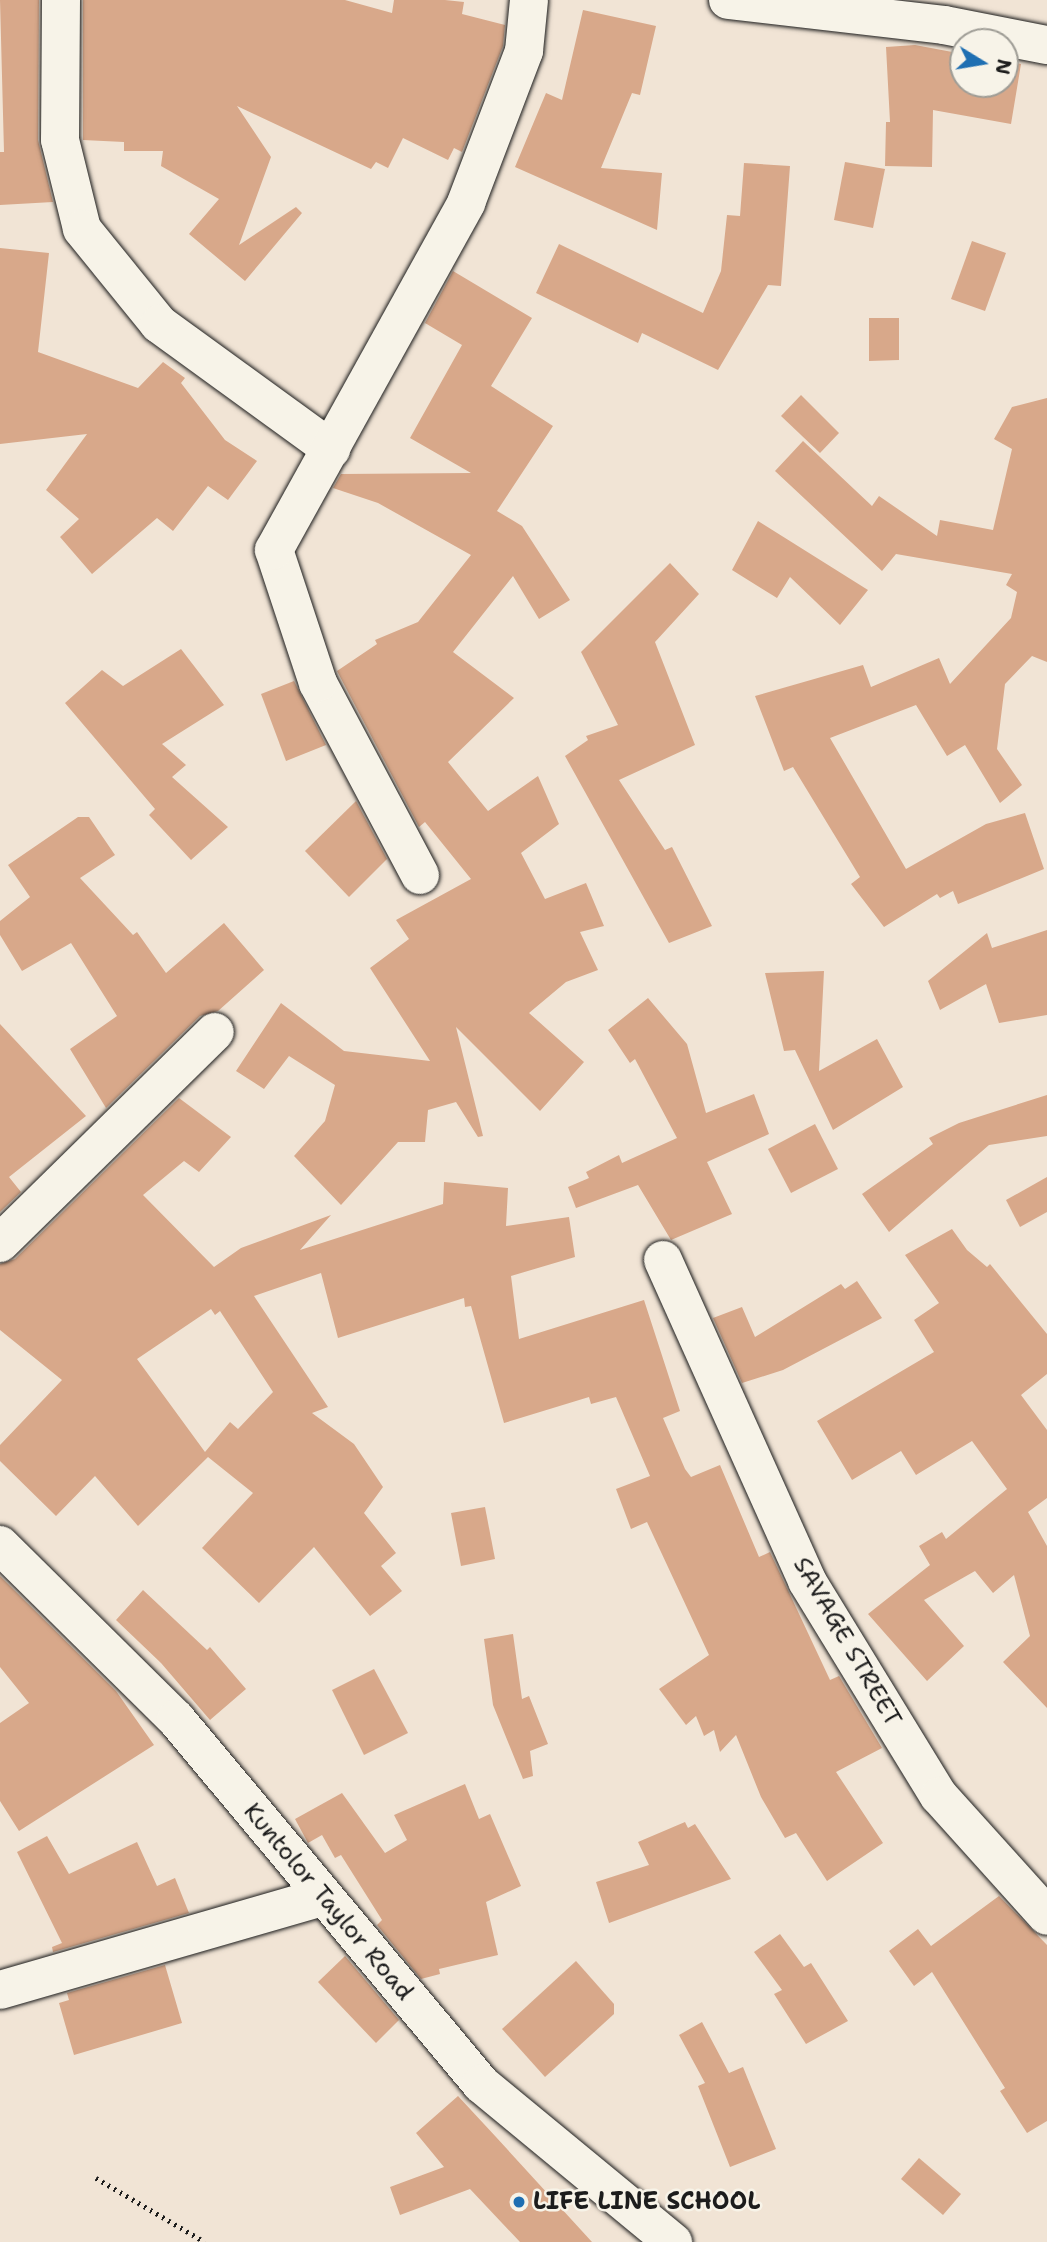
<!DOCTYPE html>
<style>
body{margin:0}
#map{position:relative;width:1047px;height:2242px;overflow:hidden;background:#f1e4d5;font-family:"Shantell Sans",sans-serif}
div>[style]{position:absolute}
[style*='--x']{left:calc(var(--x)*1px);top:calc(var(--y)*1px);width:calc(var(--w)*1px);rotate:calc(var(--a)*1deg)}
.building>*{inset:0;background:#d8a88a}
.path>*{height:4.5px;margin-top:-2.25px;transform-origin:0;background:repeating-linear-gradient(90deg,#1c1c1c 0 2px,transparent 0 7px)}
.roads{filter:drop-shadow(0 0 2px #1c1c1c) drop-shadow(0 0 2px #1c1c1c)}
.minor>*{height:38px;margin:-19px;padding:0 19px;transform-origin:19px;border-radius:19px;background:#f7f3e8}
.dots>*{width:19px;height:19px;translate:-50% -50%;box-sizing:border-box;border:4px solid #f7f3e8;border-radius:50%}
span{translate:-50% -50%;white-space:nowrap;text-align:center;line-height:1.15;-webkit-text-stroke:5px #f7f3e8;paint-order:stroke}
.street-label{font-size:24px;color:#1c1c1c}
.poi-label{font-size:24px;color:#1c1c1c;font-weight:700}
.left{translate:0 -50%;text-align:left}
.north{position:absolute;left:949px;top:28px;width:70px;height:70px;box-sizing:border-box;background:#f7f3e8;border:2px solid #9f9d96;border-radius:50%;rotate:101deg;font-size:19px;font-weight:700;line-height:28px;text-align:center;color:#1c1c1c}
.north::after{content:'';display:block;margin:auto;width:24px;height:32px;background:#1f6fb2;clip-path:polygon(50% 0,100% 100%,50% 72%,0 100%)}
</style>
<div id="map">
<div class="building">
<div style="clip-path:polygon(0 0,39px 0,38px 140px,53px 202px,0 205px,0 152px,4px 152px)"></div>
<div style="clip-path:polygon(83px 0,345px 0,392px 13px,394px 0,445px 0,464px 2px,462px 14px,505px 25px,503px 46px,462px 152px,454px 148px,448px 160px,403px 138px,388px 168px,376px 162px,371px 169px,237px 106px,271px 157px,239px 245px,296px 207px,302px 213px,245px 281px,189px 234px,219px 199px,161px 166px,163px 151px,124px 151px,124px 142px,83px 140px)"></div>
<div style="clip-path:polygon(583px 10px,656px 26px,640px 95px,632px 93px,601px 168px,662px 173px,657px 230px,515px 167px,546px 93px,562px 100px)"></div>
<div style="clip-path:polygon(915px 45px,963px 54px,963px 84px,1005px 84px,1005px 61px,1021px 64px,1011px 124px,933px 110px,932px 167px,885px 166px,886px 122px,890px 122px,886px 47px)"></div>
<div style="clip-path:polygon(845px 162px,885px 169px,873px 228px,834px 220px)"></div>
<div style="clip-path:polygon(744px 163px,790px 166px,781px 286px,768px 285px,718px 370px,642px 333px,638px 343px,536px 293px,559px 244px,703px 313px,721px 271px,727px 215px,740px 216px)"></div>
<div style="clip-path:polygon(972px 241px,1006px 253px,985px 311px,951px 299px)"></div>
<div style="clip-path:polygon(0 248px,49px 253px,38px 352px,138px 388px,163px 362px,185px 378px,181px 383px,225px 440px,257px 461px,228px 500px,208px 486px,173px 531px,157px 518px,92px 574px,60px 537px,79px 519px,46px 490px,87px 434px,0 444px)"></div>
<div style="clip-path:polygon(453px 271px,532px 318px,491px 386px,553px 426px,497px 511px,522px 526px,570px 600px,539px 619px,513px 576px,453px 652px,514px 698px,448px 762px,488px 811px,538px 776px,559px 824px,521px 853px,545px 899px,586px 883px,604px 926px,580px 932px,598px 970px,566px 982px,529px 1013px,584px 1062px,540px 1111px,456px 1027px,483px 1136px,478px 1137px,456px 1102px,428px 1110px,425px 1142px,398px 1142px,341px 1205px,294px 1156px,325px 1121px,335px 1085px,289px 1056px,264px 1089px,236px 1071px,281px 1003px,344px 1051px,430px 1061px,370px 968px,409px 939px,396px 920px,471px 879px,425px 822px,419px 827px,337px 671px,377px 644px,375px 640px,418px 622px,471px 555px,378px 503px,333px 488px,341px 474px,471px 473px,410px 438px,462px 345px,425px 323px)"></div>
<div style="clip-path:polygon(869px 318px,899px 318px,899px 360px,869px 361px)"></div>
<div style="clip-path:polygon(801px 395px,839px 433px,820px 453px,781px 416px)"></div>
<div style="clip-path:polygon(1047px 398px,1047px 662px,1032px 656px,1005px 684px,997px 749px,1022px 785px,1000px 803px,965px 745px,947px 756px,916px 705px,830px 738px,906px 869px,986px 824px,1025px 813px,1044px 869px,958px 904px,953px 891px,940px 898px,937px 894px,884px 927px,851px 884px,860px 877px,793px 767px,784px 771px,755px 696px,863px 665px,871px 687px,939px 658px,950px 684px,1011px 618px,1017px 592px,1006px 585px,1012px 574px,896px 554px,882px 571px,775px 471px,803px 441px,872px 506px,879px 496px,937px 536px,940px 520px,993px 530px,1012px 449px,994px 439px,1012px 407px)"></div>
<div style="clip-path:polygon(758px 521px,868px 590px,840px 625px,790px 577px,777px 598px,732px 570px)"></div>
<div style="clip-path:polygon(670px 563px,699px 594px,655px 642px,695px 745px,619px 780px,665px 850px,672px 847px,712px 926px,669px 943px,565px 756px,588px 740px,586px 736px,618px 725px,581px 652px)"></div>
<div style="clip-path:polygon(181px 649px,224px 705px,162px 744px,186px 765px,172px 777px,228px 827px,191px 860px,149px 815px,155px 809px,65px 703px,102px 670px,123px 686px)"></div>
<div style="clip-path:polygon(294px 681px,326px 745px,286px 761px,261px 694px)"></div>
<div style="clip-path:polygon(356px 801px,387px 859px,349px 897px,305px 851px)"></div>
<div style="clip-path:polygon(78px 817px,89px 817px,115px 855px,80px 878px,133px 935px,137px 932px,166px 973px,224px 923px,264px 970px,218px 1011px,200px 1016px,106px 1108px,70px 1049px,117px 1016px,71px 943px,22px 971px,0 935px,0 921px,30px 897px,8px 865px)"></div>
<div style="clip-path:polygon(1047px 930px,1047px 1015px,999px 1023px,986px 984px,940px 1010px,928px 981px,987px 933px,992px 948px)"></div>
<div style="clip-path:polygon(824px 971px,819px 1071px,877px 1039px,903px 1087px,833px 1130px,795px 1050px,784px 1051px,765px 973px)"></div>
<div style="clip-path:polygon(648px 998px,687px 1044px,706px 1113px,754px 1094px,769px 1134px,707px 1162px,732px 1214px,671px 1240px,638px 1185px,576px 1208px,568px 1187px,589px 1178px,586px 1172px,619px 1155px,622px 1163px,677px 1138px,635px 1059px,630px 1063px,608px 1030px)"></div>
<div style="clip-path:polygon(0 1024px,86px 1116px,9px 1177px,21px 1192px,0 1212px)"></div>
<div style="clip-path:polygon(1047px 1095px,1047px 1136px,989px 1145px,889px 1232px,862px 1194px,933px 1144px,929px 1138px,959px 1123px)"></div>
<div style="clip-path:polygon(evenodd,179px 1098px,231px 1137px,199px 1172px,184px 1161px,143px 1195px,214px 1267px,241px 1248px,331px 1215px,300px 1250px,443px 1204px,444px 1182px,508px 1188px,506px 1226px,569px 1217px,575px 1257px,511px 1276px,519px 1339px,644px 1300px,680px 1411px,663px 1418px,685px 1469px,691px 1477px,720px 1465px,759px 1557px,770px 1552px,830px 1680px,839px 1676px,882px 1748px,836px 1772px,883px 1843px,827px 1881px,796px 1833px,785px 1838px,761px 1797px,736px 1735px,720px 1752px,714px 1730px,704px 1736px,696px 1716px,686px 1725px,659px 1689px,709px 1655px,647px 1522px,631px 1529px,616px 1489px,650px 1476px,616px 1397px,591px 1404px,589px 1397px,504px 1423px,471px 1306px,465px 1307px,464px 1298px,338px 1338px,321px 1273px,254px 1296px,328px 1407px,312px 1413px,354px 1444px,383px 1487px,364px 1513px,396px 1553px,381px 1566px,402px 1591px,370px 1616px,314px 1547px,259px 1603px,202px 1548px,253px 1493px,208px 1457px,138px 1526px,95px 1476px,56px 1516px,0 1461px,0 1445px,62px 1380px,0 1330px,0 1264px,15px 1259px,179px 1098px,211px 1309px,215px 1315px,220px 1311px,273px 1392px,238px 1429px,230px 1422px,205px 1452px,137px 1359px,211px 1309px)"></div>
<div style="clip-path:polygon(815px 1124px,838px 1169px,791px 1193px,768px 1149px)"></div>
<div style="clip-path:polygon(1047px 1177px,1047px 1212px,1020px 1227px,1006px 1200px)"></div>
<div style="clip-path:polygon(952px 1229px,967px 1250px,987px 1267px,990px 1264px,1047px 1334px,1047px 1374px,1021px 1395px,1047px 1430px,1047px 1498px,1028px 1512px,1047px 1546px,1047px 1708px,1003px 1662px,1030px 1636px,1014px 1575px,993px 1593px,975px 1571px,924px 1600px,964px 1646px,927px 1681px,868px 1614px,930px 1565px,919px 1546px,942px 1532px,946px 1539px,1007px 1489px,972px 1441px,916px 1475px,901px 1451px,852px 1480px,817px 1421px,934px 1352px,914px 1320px,939px 1303px,905px 1255px)"></div>
<div style="clip-path:polygon(857px 1281px,882px 1318px,783px 1370px,742px 1383px,713px 1318px,742px 1307px,755px 1337px,841px 1284px,845px 1289px)"></div>
<div style="clip-path:polygon(485px 1507px,495px 1559px,461px 1566px,451px 1513px)"></div>
<div style="clip-path:polygon(0 1576px,116px 1691px,154px 1745px,19px 1831px,0 1801px,0 1723px,29px 1703px,0 1667px)"></div>
<div style="clip-path:polygon(143px 1590px,207px 1650px,210px 1647px,246px 1689px,210px 1720px,161px 1663px,116px 1620px)"></div>
<div style="clip-path:polygon(513px 1634px,522px 1699px,529px 1696px,548px 1744px,530px 1751px,533px 1776px,523px 1779px,493px 1705px,484px 1639px)"></div>
<div style="clip-path:polygon(374px 1669px,408px 1733px,364px 1755px,332px 1690px)"></div>
<div style="clip-path:polygon(465px 1784px,479px 1819px,490px 1814px,521px 1886px,486px 1902px,498px 1955px,439px 1969px,440px 1974px,421px 1979px,377px 1925px,382px 1920px,341px 1855px,335px 1858px,322px 1835px,308px 1843px,295px 1819px,342px 1793px,385px 1853px,407px 1840px,394px 1815px)"></div>
<div style="clip-path:polygon(685px 1822px,688px 1828px,695px 1824px,731px 1879px,609px 1923px,596px 1882px,649px 1865px,638px 1842px)"></div>
<div style="clip-path:polygon(47px 1836px,69px 1874px,137px 1842px,157px 1886px,175px 1878px,189px 1913px,53px 1952px,52px 1947px,62px 1943px,17px 1852px)"></div>
<div style="clip-path:polygon(999px 1896px,1047px 1945px,1047px 2121px,1027px 2133px,1000px 2091px,1005px 2088px,932px 1972px,914px 1986px,889px 1951px,918px 1929px,931px 1946px)"></div>
<div style="clip-path:polygon(780px 1934px,804px 1967px,811px 1963px,848px 2021px,806px 2044px,774px 1994px,782px 1990px,754px 1952px)"></div>
<div style="clip-path:polygon(345px 1956px,399px 2020px,376px 2043px,318px 1982px)"></div>
<div style="clip-path:polygon(576px 1961px,614px 2004px,614px 2014px,545px 2077px,502px 2029px)"></div>
<div style="clip-path:polygon(165px 1965px,182px 2023px,74px 2055px,59px 2003px,69px 2000px,67px 1993px)"></div>
<div style="clip-path:polygon(702px 2022px,729px 2073px,743px 2067px,776px 2149px,730px 2167px,698px 2086px,705px 2083px,679px 2035px)"></div>
<div style="clip-path:polygon(458px 2096px,496px 2137px,592px 2242px,520px 2242px,470px 2189px,400px 2215px,390px 2187px,444px 2167px,416px 2133px)"></div>
<div style="clip-path:polygon(919px 2158px,961px 2194px,943px 2215px,901px 2179px)"></div>
</div>
<div class="path">
<div style="--x:96;--y:2178;--w:126;--a:30.4"></div>
</div>
<div class="roads">
<div class="minor">
<div style="--x:61;--y:0;--w:140;--a:90.4"></div>
<div style="--x:60;--y:140;--w:92;--a:76.1"></div>
<div style="--x:82;--y:229;--w:122;--a:51"></div>
<div style="--x:159;--y:324;--w:213;--a:36"></div>
<div style="--x:728;--y:0;--w:217;--a:6.6"></div>
<div style="--x:944;--y:25;--w:105;--a:11"></div>
<div style="--x:420;--y:875;--w:217;--a:-118"></div>
<div style="--x:318;--y:683;--w:140;--a:-108.3"></div>
<div style="--x:274;--y:550;--w:397;--a:-61"></div>
<div style="--x:466;--y:203;--w:163;--a:-69.1"></div>
<div style="--x:524;--y:51;--w:51;--a:-84.4"></div>
<div style="--x:0;--y:1243;--w:301;--a:-44.5"></div>
<div style="--x:663;--y:1260;--w:352;--a:65.8"></div>
<div style="--x:807;--y:1581;--w:252;--a:58.5"></div>
<div style="--x:939;--y:1796;--w:161;--a:48"></div>
<div style="--x:0;--y:1545;--w:247;--a:44.7"></div>
<div style="--x:176;--y:1719;--w:476;--a:50.1"></div>
<div style="--x:481;--y:2084;--w:249;--a:39.5"></div>
<div style="--x:0;--y:1990;--w:336;--a:-16.1"></div>
</div>
</div>
<div class="dots">
<div style="left:519px;top:2202px;background:#1f6fb2"></div>
</div>
<div class="street-label">
<span style="left:847px;top:1642px;rotate:60deg">SAVAGE STREET</span>
<span style="left:328px;top:1902px;rotate:50deg">Kuntolor Taylor Road</span>
</div>
<div class="poi-label">
<span class="left" style="left:533px;top:2202px">LIFE LINE SCHOOL</span>
</div>
<div class="north">N</div>
</div>
